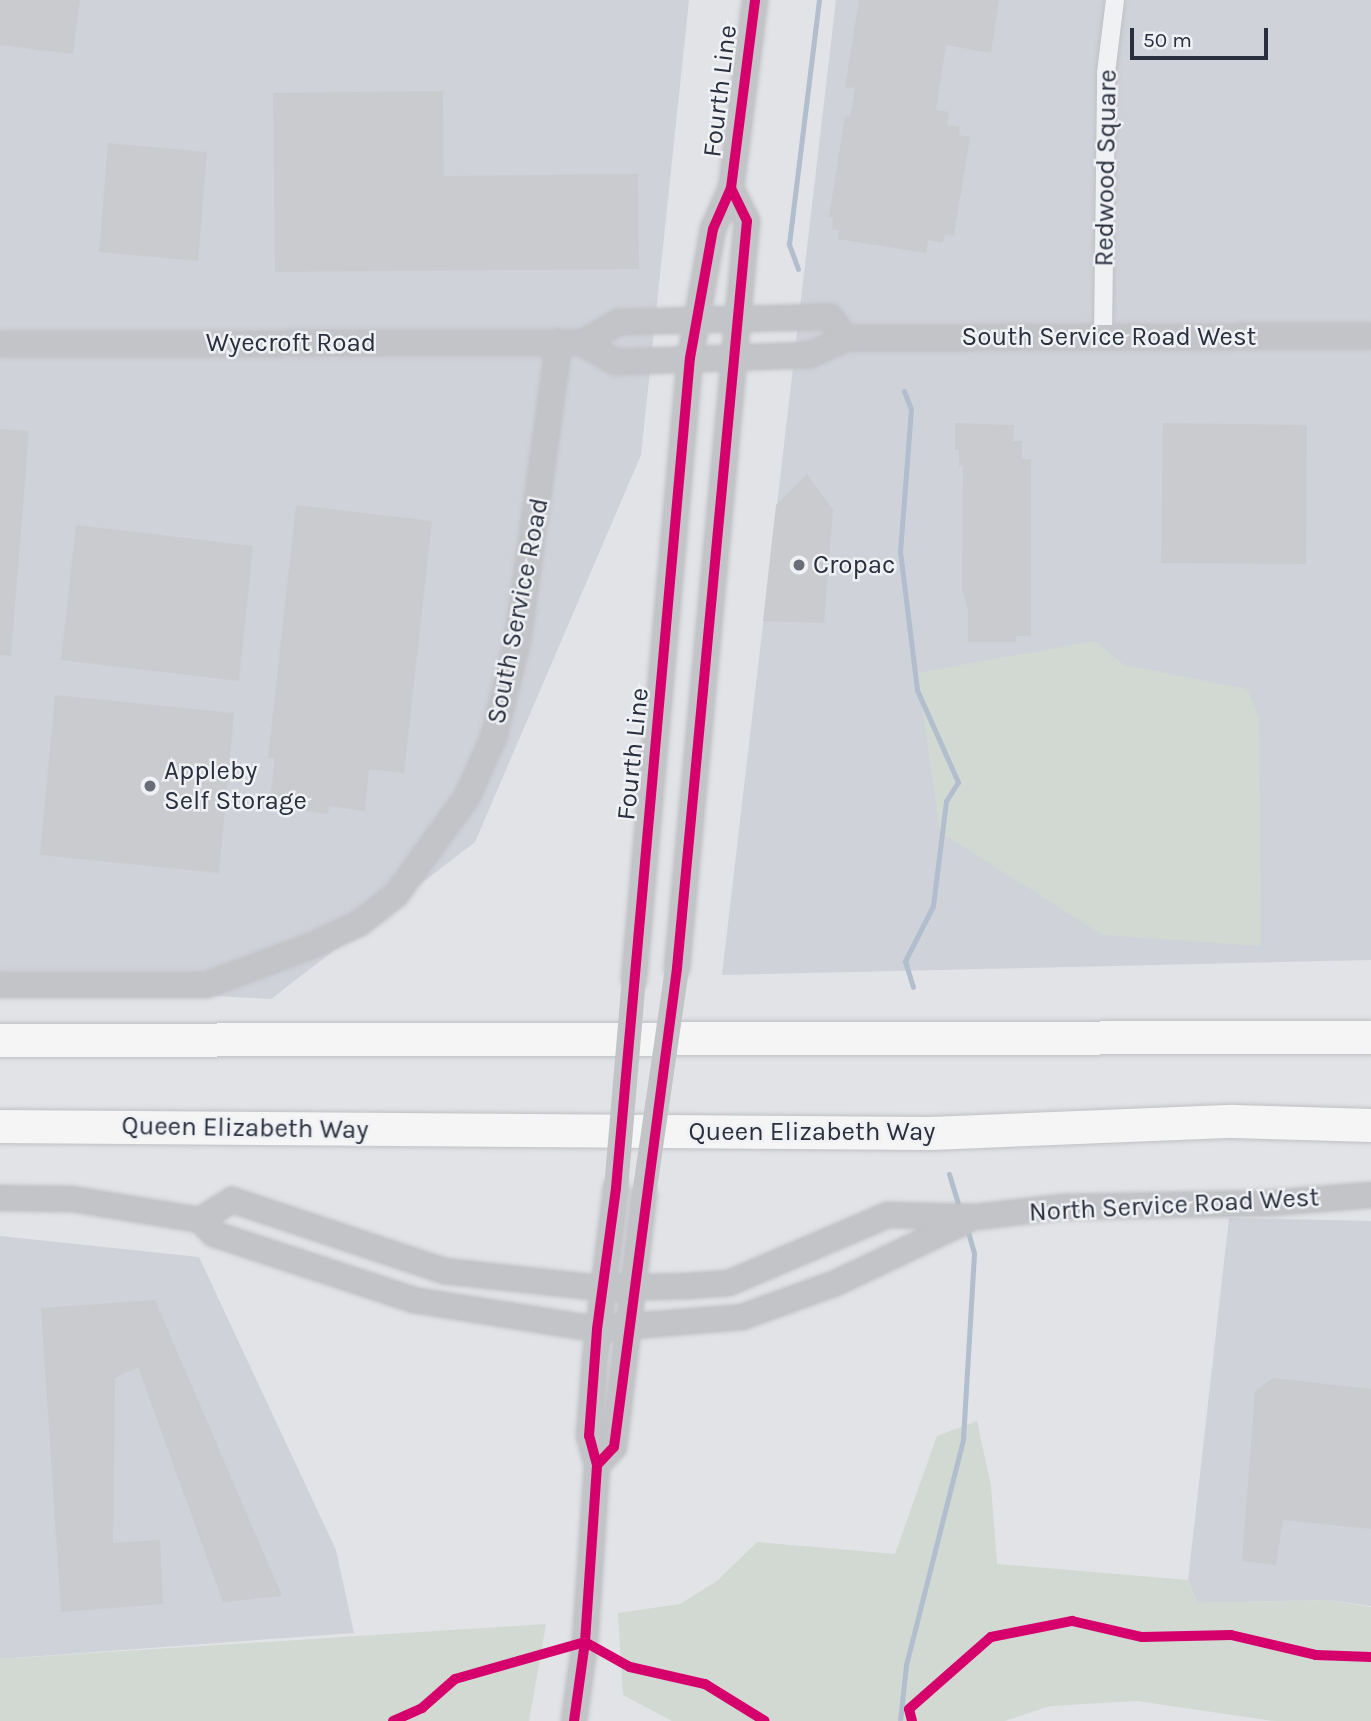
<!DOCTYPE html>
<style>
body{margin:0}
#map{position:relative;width:1371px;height:1721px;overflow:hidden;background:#e1e3e6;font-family:Karla,sans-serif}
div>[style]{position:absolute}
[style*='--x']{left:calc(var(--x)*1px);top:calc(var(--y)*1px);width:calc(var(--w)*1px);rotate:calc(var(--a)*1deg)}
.built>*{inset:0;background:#d0d2d9}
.green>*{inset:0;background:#d1d9d2}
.stream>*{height:5px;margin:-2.5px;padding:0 2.5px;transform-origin:2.5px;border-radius:2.5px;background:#b2bdce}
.building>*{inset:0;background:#cacbce}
.roads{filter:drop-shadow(0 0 2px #c0c1c4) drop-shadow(0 0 2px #c0c1c4)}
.street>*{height:18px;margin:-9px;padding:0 9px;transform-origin:9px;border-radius:9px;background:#f0f1f3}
.secondary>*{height:24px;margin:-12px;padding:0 12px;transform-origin:12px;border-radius:12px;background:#c2c4c8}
.highway>*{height:33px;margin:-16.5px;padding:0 16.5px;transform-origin:16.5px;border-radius:16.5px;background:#f5f5f6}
.secondary-bridge>*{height:24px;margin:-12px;padding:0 12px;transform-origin:12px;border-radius:12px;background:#c2c4c8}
.cycleway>*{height:10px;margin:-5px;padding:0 5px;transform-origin:5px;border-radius:5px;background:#d6006c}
.dots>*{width:19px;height:19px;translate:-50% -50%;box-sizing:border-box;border:4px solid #eff1f5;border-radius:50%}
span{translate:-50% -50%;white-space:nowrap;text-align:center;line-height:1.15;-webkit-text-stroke:5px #eff1f5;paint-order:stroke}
.street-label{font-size:26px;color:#2a2f3d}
.poi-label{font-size:26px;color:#2a2f3d}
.left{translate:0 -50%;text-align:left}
.scale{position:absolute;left:1130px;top:28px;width:138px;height:32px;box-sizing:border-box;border:4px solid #2a2f3d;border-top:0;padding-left:9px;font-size:21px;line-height:24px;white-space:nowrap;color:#2a2f3d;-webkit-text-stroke:5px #eff1f5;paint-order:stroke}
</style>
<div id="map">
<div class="built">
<div style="clip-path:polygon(0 0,689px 0,641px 455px,475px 842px,271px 999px,0 984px)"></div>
<div style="clip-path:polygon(836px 0,1371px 0,1371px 960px,722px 975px)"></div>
<div style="clip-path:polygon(1229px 1218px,1371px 1221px,1371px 1606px,1328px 1600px,1197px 1603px,1188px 1580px)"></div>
<div style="clip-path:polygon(0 1236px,199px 1257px,336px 1550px,354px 1633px,0 1659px)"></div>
</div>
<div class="green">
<div style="clip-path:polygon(1095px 641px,1124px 665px,1247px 689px,1259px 719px,1261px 946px,1103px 935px,940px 832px,917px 673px)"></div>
<div style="clip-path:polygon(977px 1421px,991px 1486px,997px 1564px,1188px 1580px,1197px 1603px,1328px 1600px,1371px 1607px,1371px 1721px,1274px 1721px,1137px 1701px,1050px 1706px,1005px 1721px,672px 1721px,623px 1695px,618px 1613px,680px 1604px,717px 1581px,757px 1542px,895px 1554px,937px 1436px)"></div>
<div style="clip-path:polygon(546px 1624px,529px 1721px,0 1721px,0 1659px)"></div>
</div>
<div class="stream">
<div style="--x:798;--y:269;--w:27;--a:-110"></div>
<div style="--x:789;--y:244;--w:246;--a:-83"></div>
<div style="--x:904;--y:391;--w:19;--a:69"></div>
<div style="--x:911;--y:409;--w:142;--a:94.4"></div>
<div style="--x:900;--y:551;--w:140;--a:83"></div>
<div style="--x:917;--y:690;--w:101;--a:66"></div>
<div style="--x:958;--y:782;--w:22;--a:122"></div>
<div style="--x:946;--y:801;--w:106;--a:97.1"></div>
<div style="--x:933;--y:906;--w:62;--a:117"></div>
<div style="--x:905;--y:961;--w:27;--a:73"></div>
<div style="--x:949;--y:1174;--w:30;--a:73"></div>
<div style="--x:900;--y:1721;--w:56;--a:-83.9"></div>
<div style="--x:906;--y:1665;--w:233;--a:-75.8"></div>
<div style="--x:963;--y:1439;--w:186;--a:-86.6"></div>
<div style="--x:974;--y:1253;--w:25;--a:-106"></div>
</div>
<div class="building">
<div style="clip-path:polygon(0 0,80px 0,73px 54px,0 45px)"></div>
<div style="clip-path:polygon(859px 0,999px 0,991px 53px,946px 45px,936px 110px,949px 112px,947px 125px,960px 127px,959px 135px,970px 137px,954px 236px,945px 234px,943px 243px,928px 240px,926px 253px,838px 239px,839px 231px,832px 229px,833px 217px,829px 217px,845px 116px,850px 117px,855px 88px,845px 87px)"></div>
<div style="clip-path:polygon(443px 91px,444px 176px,638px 174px,639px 269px,275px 272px,273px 93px)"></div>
<div style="clip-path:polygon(108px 143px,207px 152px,198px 261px,99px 252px)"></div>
<div style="clip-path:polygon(955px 423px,1014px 425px,1013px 441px,1022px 441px,1022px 459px,1031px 459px,1031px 636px,1016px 636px,1016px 642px,968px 642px,968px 609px,962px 589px,963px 466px,959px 466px,959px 450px,955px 450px)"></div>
<div style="clip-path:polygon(1163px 423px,1307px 425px,1306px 564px,1161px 563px)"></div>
<div style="clip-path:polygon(0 429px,29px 431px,11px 656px,0 655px)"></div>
<div style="clip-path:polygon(807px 474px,833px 510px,824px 623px,763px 621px,776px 505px)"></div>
<div style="clip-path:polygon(296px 505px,432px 521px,404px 773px,369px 769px,365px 811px,329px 806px,328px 814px,305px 811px,306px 804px,270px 799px,275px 758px,268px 758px)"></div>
<div style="clip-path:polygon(76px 525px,253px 546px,239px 681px,61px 660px)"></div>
<div style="clip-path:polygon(55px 695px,234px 713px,219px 873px,40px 855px)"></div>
<div style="clip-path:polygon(155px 1300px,282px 1596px,223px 1602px,138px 1367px,115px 1378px,113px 1543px,160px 1540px,163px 1604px,61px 1612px,41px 1308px)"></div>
<div style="clip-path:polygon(1273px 1378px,1371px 1389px,1371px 1529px,1283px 1520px,1276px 1565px,1242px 1561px,1255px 1391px)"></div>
</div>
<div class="roads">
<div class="street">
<div style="--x:1103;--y:337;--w:264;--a:-89.3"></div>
<div style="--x:1106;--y:73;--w:74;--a:-83"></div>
</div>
<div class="secondary">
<div style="--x:582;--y:343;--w:43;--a:-29.6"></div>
<div style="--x:619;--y:322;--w:211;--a:-1.4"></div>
<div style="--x:830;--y:317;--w:26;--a:53"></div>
<div style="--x:0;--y:344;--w:582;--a:-0.1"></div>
<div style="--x:582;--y:343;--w:39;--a:29"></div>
<div style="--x:616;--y:362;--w:194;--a:-2.1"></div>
<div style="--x:810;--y:355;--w:40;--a:-25"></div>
<div style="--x:846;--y:338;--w:525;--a:-0.22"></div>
<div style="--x:677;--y:968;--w:750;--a:-84.65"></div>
<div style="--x:747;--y:221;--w:37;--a:-116"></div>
<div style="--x:634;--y:979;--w:624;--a:-84.85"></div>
<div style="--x:690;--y:358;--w:131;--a:-79.9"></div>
<div style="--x:713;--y:229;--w:45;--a:-66.3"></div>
<div style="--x:731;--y:188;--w:190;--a:-82.7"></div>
<div style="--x:0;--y:985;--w:206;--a:0"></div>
<div style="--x:206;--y:985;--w:112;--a:-20.4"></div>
<div style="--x:311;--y:946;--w:54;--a:-25.1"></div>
<div style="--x:360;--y:923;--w:46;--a:-37.9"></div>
<div style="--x:396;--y:895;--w:121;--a:-54.1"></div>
<div style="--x:467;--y:797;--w:67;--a:-66.1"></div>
<div style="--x:494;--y:736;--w:101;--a:-76.2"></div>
<div style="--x:518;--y:638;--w:299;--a:-82.1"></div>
<div style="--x:0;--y:1198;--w:72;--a:0.8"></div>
<div style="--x:72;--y:1199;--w:130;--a:9.3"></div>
<div style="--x:200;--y:1220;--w:20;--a:45"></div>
<div style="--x:214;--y:1234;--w:210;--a:18.3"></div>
<div style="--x:413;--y:1300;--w:186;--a:9"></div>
<div style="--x:597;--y:1329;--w:145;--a:-4.7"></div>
<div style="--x:742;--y:1317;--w:100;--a:-19.9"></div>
<div style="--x:836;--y:1283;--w:144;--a:-25.5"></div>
<div style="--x:200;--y:1220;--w:38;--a:-32"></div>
<div style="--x:232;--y:1200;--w:224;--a:18.5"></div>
<div style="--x:444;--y:1271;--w:158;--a:6.2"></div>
<div style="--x:601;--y:1288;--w:87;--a:-1.3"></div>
<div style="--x:688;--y:1286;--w:41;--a:-4.2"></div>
<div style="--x:729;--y:1283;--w:173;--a:-23.2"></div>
<div style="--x:888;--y:1215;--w:88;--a:1.3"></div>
<div style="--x:976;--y:1217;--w:88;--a:-6.6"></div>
<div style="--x:1063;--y:1207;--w:208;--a:-1.1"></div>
<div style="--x:1271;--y:1203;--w:100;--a:-4.6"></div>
<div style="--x:597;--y:1465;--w:25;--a:-47"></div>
<div style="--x:614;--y:1447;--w:254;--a:-83.2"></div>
<div style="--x:574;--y:1721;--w:80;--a:-82.1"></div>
<div style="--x:585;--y:1642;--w:177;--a:-86.1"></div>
<div style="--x:597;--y:1465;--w:30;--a:-105"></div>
<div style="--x:589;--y:1436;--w:77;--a:-85.5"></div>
<div style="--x:595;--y:1359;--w:172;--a:-83"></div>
</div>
<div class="highway">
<div style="--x:0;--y:1040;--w:1371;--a:-0.13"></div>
<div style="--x:0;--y:1126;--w:930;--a:0.43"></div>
<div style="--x:930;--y:1133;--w:303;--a:-2.3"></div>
<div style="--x:1233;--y:1121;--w:138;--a:1.7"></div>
</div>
</div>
<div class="secondary-bridge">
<div style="--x:616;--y:1188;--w:210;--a:-85.1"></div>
<div style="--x:644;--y:1195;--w:229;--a:-81.7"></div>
</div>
<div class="cycleway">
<div style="--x:597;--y:1465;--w:25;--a:-47"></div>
<div style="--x:614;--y:1447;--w:483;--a:-82.5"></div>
<div style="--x:677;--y:968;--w:750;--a:-84.65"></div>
<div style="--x:747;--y:221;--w:37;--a:-116"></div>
<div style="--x:393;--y:1721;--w:32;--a:-24"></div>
<div style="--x:422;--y:1708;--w:44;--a:-41.3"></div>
<div style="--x:455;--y:1679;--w:135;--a:-15.9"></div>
<div style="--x:585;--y:1642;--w:51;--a:29.1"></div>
<div style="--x:630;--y:1667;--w:77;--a:12.8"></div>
<div style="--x:705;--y:1684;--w:70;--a:31.7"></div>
<div style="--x:574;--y:1721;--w:80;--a:-82.1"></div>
<div style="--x:585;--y:1642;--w:177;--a:-86.1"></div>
<div style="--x:597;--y:1465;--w:30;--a:-105"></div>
<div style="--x:589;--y:1436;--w:107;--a:-85.7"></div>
<div style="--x:597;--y:1329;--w:142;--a:-82.3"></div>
<div style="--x:616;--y:1188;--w:833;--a:-84.91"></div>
<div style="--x:690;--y:358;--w:131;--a:-79.9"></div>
<div style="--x:713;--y:229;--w:45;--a:-66.3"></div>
<div style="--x:731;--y:188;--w:190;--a:-82.7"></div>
<div style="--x:912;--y:1721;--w:12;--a:-104"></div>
<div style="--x:909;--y:1709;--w:109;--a:-41.3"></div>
<div style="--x:991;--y:1637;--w:83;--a:-11.2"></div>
<div style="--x:1072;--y:1621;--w:72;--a:12.9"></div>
<div style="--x:1142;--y:1637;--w:89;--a:-1.3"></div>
<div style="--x:1231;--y:1635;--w:87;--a:13.2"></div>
<div style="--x:1316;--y:1655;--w:55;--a:2.1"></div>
</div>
<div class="dots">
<div style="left:799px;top:565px;background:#6a6e78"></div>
<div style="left:150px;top:786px;background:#6a6e78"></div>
</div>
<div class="street-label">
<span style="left:720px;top:91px;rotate:-83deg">Fourth Line</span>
<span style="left:1106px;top:168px;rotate:-89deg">Redwood Square</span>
<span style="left:1109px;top:337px">South Service Road West</span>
<span style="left:291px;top:343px">Wyecroft Road</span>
<span style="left:518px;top:611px;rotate:-79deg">South Service Road</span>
<span style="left:633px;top:754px;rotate:-84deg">Fourth Line</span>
<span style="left:245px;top:1128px;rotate:1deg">Queen Elizabeth Way</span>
<span style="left:812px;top:1132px">Queen Elizabeth Way</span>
<span style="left:1174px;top:1205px;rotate:-3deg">North Service Road West</span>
</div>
<div class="poi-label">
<span class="left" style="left:813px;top:565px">Cropac</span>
<span class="left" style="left:164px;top:786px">Appleby<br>Self Storage</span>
</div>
<div class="scale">50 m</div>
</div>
